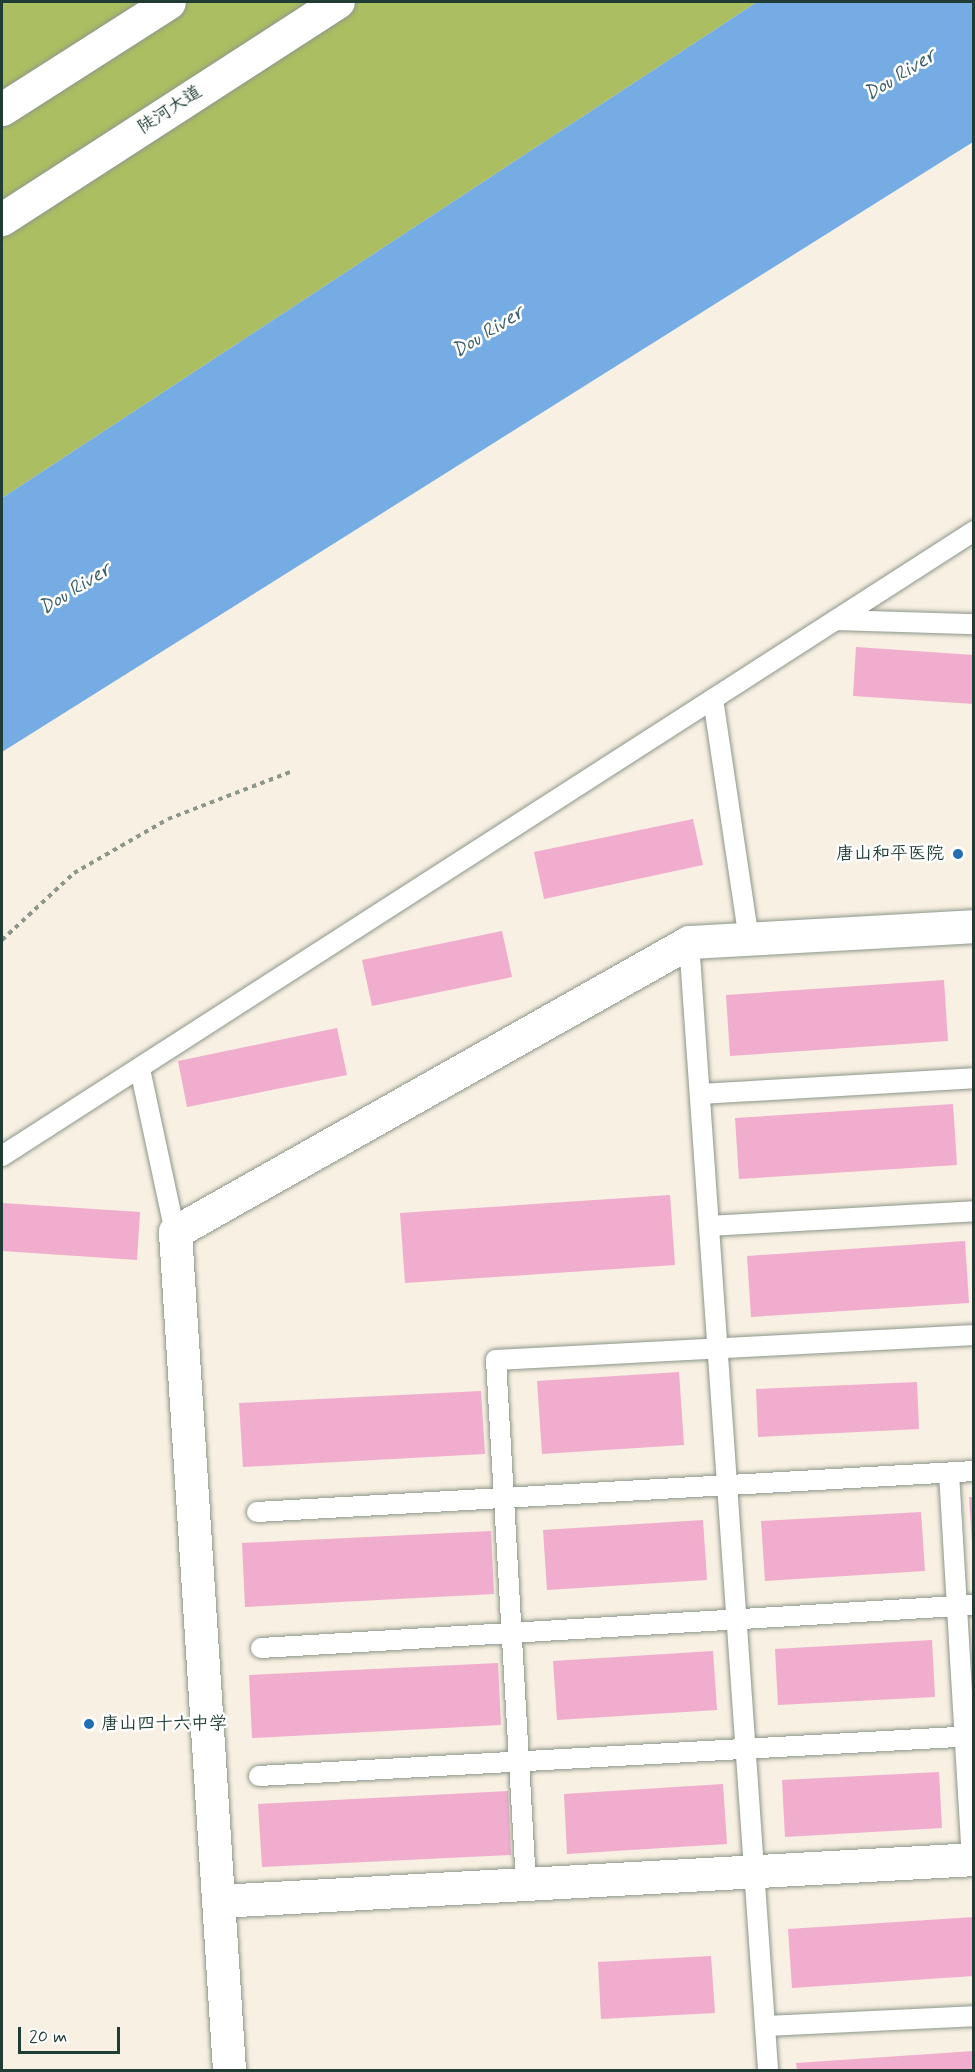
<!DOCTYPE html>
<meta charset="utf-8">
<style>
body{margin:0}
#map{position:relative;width:975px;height:2072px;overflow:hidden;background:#f8f0e2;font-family:Mynerve,"LXGW WenKai TC",sans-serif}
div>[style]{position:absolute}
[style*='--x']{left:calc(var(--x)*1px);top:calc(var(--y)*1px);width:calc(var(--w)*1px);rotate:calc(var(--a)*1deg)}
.green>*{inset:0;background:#acbe62}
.water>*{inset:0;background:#75ace3}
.building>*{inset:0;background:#f0adce}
.path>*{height:4px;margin-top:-2px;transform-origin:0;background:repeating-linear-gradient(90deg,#8c968b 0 4.5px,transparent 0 9px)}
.roads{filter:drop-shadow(0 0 2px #8c968b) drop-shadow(0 0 2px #8c968b)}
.service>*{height:20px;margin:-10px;padding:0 10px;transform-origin:10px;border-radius:10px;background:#fff}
.minor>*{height:33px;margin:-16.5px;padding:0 16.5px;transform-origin:16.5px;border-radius:16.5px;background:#fff}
.tertiary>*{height:33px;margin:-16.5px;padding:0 16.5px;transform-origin:16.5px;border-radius:16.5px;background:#fff}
.dots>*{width:16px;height:16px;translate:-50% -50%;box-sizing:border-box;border:3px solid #fff;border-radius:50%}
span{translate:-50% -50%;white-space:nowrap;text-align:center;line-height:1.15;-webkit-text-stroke:5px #fff;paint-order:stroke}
.street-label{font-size:18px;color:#1f3d34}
.poi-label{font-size:18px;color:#1f3d34}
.right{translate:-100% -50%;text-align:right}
.left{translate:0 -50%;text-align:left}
.water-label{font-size:20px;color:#395e69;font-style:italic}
.frame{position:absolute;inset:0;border:3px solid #1f3d34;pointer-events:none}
.scale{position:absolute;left:18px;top:2027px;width:102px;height:27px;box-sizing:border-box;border:3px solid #1f3d34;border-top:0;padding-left:8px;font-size:18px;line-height:21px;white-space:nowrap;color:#1f3d34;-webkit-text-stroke:4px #fff;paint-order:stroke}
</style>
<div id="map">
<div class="green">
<div style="clip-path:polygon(2px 2px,757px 2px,2px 498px)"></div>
</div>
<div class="water">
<div style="clip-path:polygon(757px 2px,973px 2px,973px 142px,2px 752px,2px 498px)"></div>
</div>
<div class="building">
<div style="clip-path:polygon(856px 647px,974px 655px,974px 704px,853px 696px)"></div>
<div style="clip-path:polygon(693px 819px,703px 865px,544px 899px,534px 852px)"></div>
<div style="clip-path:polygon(502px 931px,512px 977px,372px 1006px,362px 960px)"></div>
<div style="clip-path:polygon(944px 980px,948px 1041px,730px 1056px,726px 995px)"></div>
<div style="clip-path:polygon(337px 1028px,347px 1075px,187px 1107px,178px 1061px)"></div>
<div style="clip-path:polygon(953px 1104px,957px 1165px,739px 1179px,735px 1118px)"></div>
<div style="clip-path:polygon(670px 1195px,675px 1265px,405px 1283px,400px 1213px)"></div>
<div style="clip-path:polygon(2px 1203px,140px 1212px,137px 1260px,2px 1251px)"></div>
<div style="clip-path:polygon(965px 1241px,969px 1303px,751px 1317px,747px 1256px)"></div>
<div style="clip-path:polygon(679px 1372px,684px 1445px,542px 1454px,537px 1381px)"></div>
<div style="clip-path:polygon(917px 1382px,919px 1429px,758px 1437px,756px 1389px)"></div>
<div style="clip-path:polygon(481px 1391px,485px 1454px,243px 1467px,239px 1403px)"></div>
<div style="clip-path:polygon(969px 1497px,974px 1497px,974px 1543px,972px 1543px)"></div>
<div style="clip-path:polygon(921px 1512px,925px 1571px,765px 1581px,761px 1521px)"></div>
<div style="clip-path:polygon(703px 1520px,707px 1580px,547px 1590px,543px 1530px)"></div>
<div style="clip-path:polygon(491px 1531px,494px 1594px,245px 1607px,242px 1543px)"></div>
<div style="clip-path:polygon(932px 1640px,935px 1697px,778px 1705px,775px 1649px)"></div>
<div style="clip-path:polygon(713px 1651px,717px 1710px,557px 1720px,553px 1661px)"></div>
<div style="clip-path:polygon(498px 1663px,501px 1725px,252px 1738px,249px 1675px)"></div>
<div style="clip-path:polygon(939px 1772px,942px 1828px,785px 1837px,782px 1780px)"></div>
<div style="clip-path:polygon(723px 1784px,727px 1844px,567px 1854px,564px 1794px)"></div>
<div style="clip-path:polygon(508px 1791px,511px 1855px,262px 1867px,258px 1804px)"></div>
<div style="clip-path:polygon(974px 1917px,974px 1976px,792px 1988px,788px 1929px)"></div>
<div style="clip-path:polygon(711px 1956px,715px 2013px,601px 2019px,598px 1962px)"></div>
<div style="clip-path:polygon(974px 2051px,974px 2070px,797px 2070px,796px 2063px)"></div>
</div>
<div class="path">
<div style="--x:2;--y:940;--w:98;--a:-42.9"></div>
<div style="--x:74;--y:873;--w:108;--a:-29.9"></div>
<div style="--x:168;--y:819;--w:134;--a:-21"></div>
</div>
<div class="roads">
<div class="service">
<div style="--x:836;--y:620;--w:138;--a:1.7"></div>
<div style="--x:713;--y:699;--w:243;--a:81.5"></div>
<div style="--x:689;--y:942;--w:1131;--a:85.99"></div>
<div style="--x:140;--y:1069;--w:167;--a:77.9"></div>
<div style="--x:700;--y:1094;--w:274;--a:-3.3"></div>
<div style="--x:2;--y:1156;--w:1156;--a:-32.74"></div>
<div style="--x:709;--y:1226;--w:265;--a:-3.2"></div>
<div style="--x:949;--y:1473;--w:387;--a:86.6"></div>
<div style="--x:257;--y:1512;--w:718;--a:-3.27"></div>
<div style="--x:261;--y:1648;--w:714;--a:-3.45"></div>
<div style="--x:259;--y:1776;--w:716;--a:-3.2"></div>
<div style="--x:526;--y:1883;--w:524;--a:-93.28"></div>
<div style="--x:496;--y:1360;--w:479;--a:-3"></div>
<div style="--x:765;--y:2026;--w:209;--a:-2.7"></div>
</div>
<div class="minor">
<div style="--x:219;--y:1901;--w:756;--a:-3.18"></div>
<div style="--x:229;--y:2070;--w:840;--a:-93.69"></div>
<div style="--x:175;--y:1232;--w:590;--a:-29.43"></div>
<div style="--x:689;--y:942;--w:285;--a:-3.2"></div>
</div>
<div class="tertiary">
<div style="--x:2;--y:109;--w:198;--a:-32.6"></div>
<div style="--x:2;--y:219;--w:400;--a:-32.9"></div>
</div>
</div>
<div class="dots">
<div style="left:958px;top:854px;background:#1f6fb2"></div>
<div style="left:89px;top:1724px;background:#1f6fb2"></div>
</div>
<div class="street-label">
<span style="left:170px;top:110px;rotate:-33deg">陡河大道</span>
</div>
<div class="poi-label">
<span class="right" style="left:944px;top:854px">唐山和平医院</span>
<span class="left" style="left:101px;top:1724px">唐山四十六中学</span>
</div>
<div class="water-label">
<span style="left:900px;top:75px;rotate:-32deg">Dou River</span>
<span style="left:488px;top:332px;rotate:-32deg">Dou River</span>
<span style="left:75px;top:589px;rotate:-32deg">Dou River</span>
</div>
<div class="frame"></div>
<div class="scale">20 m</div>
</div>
